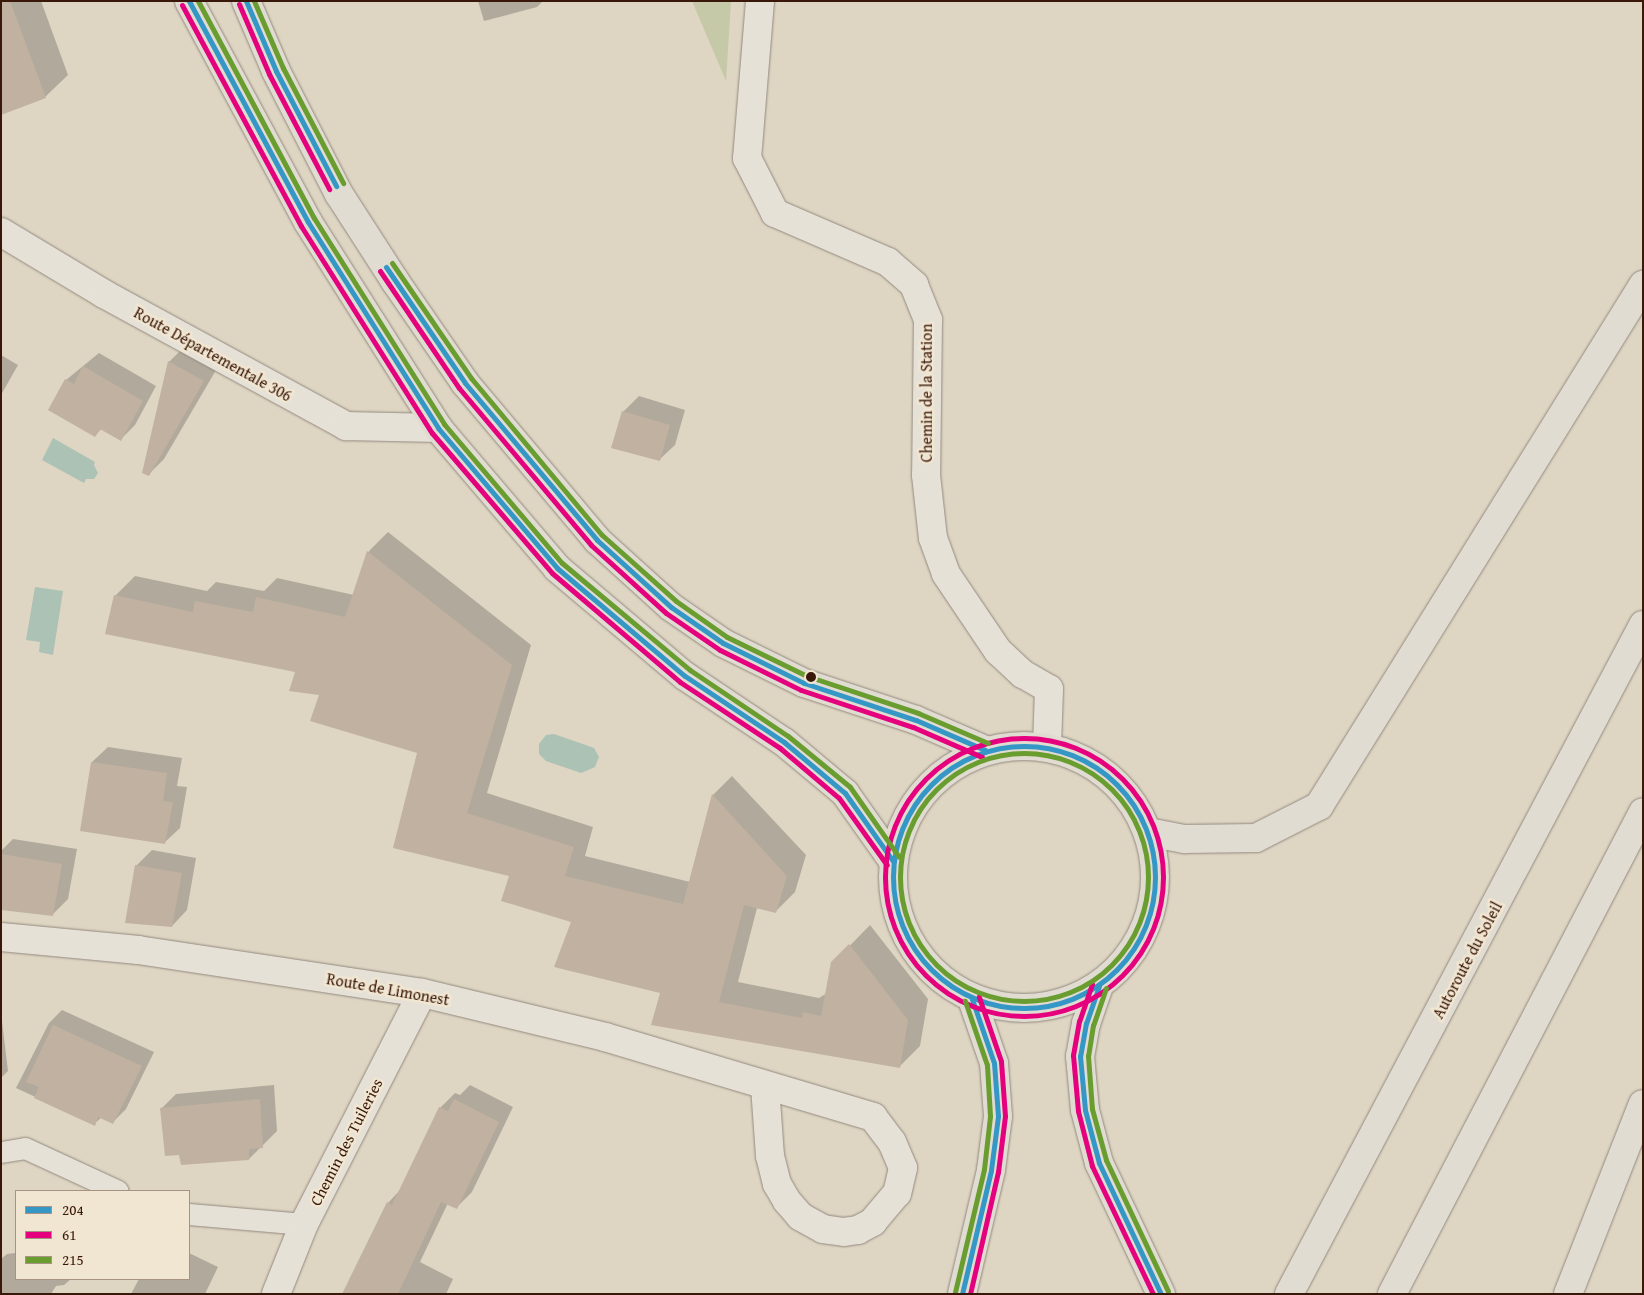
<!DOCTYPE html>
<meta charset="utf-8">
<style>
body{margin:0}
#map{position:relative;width:1644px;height:1295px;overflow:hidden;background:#ded5c3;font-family:"Gentium Book Plus",serif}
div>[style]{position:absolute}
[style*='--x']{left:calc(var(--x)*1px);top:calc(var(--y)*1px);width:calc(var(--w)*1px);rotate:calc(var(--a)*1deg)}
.green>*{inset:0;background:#c6c9a8}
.water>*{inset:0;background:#acc2b4}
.shadow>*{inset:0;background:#0003}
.building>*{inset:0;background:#c1b1a0}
.roads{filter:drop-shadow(0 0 1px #93897e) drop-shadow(0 0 1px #93897e)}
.service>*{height:21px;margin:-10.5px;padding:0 10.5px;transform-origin:10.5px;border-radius:10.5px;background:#e6e1d7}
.minor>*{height:28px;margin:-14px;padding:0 14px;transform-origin:14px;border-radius:14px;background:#e6e1d7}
.primary>*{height:28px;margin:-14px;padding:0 14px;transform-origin:14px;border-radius:14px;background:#e1dcd1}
.primary>.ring{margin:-14px;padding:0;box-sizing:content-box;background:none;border:28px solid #e1dcd1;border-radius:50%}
.motorway>*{height:28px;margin:-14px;padding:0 14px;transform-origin:14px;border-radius:14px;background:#e1dcd1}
.bus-1>*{height:5px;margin:-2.5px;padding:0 2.5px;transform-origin:2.5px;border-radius:2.5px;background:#3597c6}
.bus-1>.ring{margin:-2.5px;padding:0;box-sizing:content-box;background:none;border:5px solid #3597c6;border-radius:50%}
.bus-2>*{height:5px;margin:-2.5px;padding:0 2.5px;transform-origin:2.5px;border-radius:2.5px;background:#e5007d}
.bus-2>.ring{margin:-2.5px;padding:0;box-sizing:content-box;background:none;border:5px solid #e5007d;border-radius:50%}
.bus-3>*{height:5px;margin:-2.5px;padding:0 2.5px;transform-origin:2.5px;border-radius:2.5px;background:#6a9d30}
.bus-3>.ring{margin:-2.5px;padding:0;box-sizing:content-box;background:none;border:5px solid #6a9d30;border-radius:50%}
.dots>*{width:14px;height:14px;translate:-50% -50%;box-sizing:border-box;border:2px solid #f1e6d1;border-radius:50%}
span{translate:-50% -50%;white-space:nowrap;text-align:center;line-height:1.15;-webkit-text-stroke:5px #f1e6d1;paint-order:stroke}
.street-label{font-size:16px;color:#391709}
.frame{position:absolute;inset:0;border:2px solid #391709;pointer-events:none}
.legend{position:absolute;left:15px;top:1190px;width:175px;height:90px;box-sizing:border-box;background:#f1e6d1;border:1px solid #a79381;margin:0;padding:6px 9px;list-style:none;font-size:15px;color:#391709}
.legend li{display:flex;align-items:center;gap:10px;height:25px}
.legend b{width:25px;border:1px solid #a79381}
</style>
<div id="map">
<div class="green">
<div style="clip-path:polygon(692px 1px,731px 1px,726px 81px)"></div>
</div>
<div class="water">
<div style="clip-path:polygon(53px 438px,95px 462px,94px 465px,98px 473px,94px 479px,86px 479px,84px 483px,42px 460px)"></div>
<div style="clip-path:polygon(35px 587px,63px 591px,53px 655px,39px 652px,40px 642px,26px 640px)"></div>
<div style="clip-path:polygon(554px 734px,594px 748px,599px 757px,595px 767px,581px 773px,546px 761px,539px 754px,539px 744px,546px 735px)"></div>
</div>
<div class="shadow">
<div style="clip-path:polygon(1px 1px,41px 1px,68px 75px,45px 97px)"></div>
<div style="clip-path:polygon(478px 1px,543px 1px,537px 7px,484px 21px)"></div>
<div style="clip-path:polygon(184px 347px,219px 365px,164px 459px,149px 474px,169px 362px)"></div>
<div style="clip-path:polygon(99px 353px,156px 386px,135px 425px,121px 439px,102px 428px,95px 436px,66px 380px)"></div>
<div style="clip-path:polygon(1px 355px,18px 365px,1px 395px)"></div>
<div style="clip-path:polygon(639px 396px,685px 410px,675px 445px,659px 460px,623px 412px)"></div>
<div style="clip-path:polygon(388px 532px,531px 645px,487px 793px,593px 827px,585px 856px,690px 882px,713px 795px,732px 776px,806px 855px,795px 892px,775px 912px,757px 908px,738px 982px,819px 998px,827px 993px,833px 963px,870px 925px,928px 999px,920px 1046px,900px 1066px,661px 992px,510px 875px,419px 753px,320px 694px,297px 671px,115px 596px,135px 576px,207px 591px,216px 582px,264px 591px,277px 578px,354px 595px,369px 551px)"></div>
<div style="clip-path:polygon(108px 747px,182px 758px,177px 786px,187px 787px,180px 828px,164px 843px,92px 762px)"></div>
<div style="clip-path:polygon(13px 839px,77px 849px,68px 899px,53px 914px,1px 909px,1px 851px)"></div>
<div style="clip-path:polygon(152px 850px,196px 858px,187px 910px,172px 926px,136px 866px)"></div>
<div style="clip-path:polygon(62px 1010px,154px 1052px,126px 1109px,113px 1122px,102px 1117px,94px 1124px,16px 1088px,49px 1023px)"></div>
<div style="clip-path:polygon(1px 1013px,8px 1071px,1px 1078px)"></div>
<div style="clip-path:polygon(274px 1085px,277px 1131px,249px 1159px,181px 1154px,161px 1109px,176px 1094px)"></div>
<div style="clip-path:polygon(470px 1085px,513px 1107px,472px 1192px,456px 1208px,448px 1203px,420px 1262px,453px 1279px,446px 1294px,343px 1294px,388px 1203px,401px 1189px,440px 1108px,455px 1093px,460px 1095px)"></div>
<div style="clip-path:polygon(16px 1240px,16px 1279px,71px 1279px,64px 1285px,56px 1286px,51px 1294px,1px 1294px,1px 1259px,7px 1254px,15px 1253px)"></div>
<div style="clip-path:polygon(189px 1253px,218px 1267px,205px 1294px,131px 1294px,139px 1279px,189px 1279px)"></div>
</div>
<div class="building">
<div style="clip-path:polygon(1px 1px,10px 1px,46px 98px,1px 115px)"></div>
<div style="clip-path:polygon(168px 361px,204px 381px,149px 476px,142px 473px)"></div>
<div style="clip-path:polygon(83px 366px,143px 401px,121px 441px,100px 429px,95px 437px,48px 410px,65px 379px,74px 384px)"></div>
<div style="clip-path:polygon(622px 411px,670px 425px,660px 461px,611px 448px)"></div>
<div style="clip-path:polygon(367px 551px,512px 665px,467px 813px,574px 847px,565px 876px,683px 904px,712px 794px,787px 876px,776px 913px,744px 905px,719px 1002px,802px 1018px,803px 1012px,821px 1016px,831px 962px,849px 944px,908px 1020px,900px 1068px,651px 1025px,660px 993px,554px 967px,571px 922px,501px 901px,509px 876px,393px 848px,417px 753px,310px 721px,319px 695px,289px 691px,295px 672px,105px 634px,114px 595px,193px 612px,195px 601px,253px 612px,256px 597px,345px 617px)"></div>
<div style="clip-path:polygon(91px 762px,167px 773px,163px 801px,173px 802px,165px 844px,80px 831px)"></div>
<div style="clip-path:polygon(1px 854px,62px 864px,53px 916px,1px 910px)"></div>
<div style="clip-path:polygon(135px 865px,182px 873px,172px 927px,125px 923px)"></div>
<div style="clip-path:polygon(53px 1025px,142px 1066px,113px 1124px,98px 1117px,95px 1126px,34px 1098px,39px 1087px,26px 1082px)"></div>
<div style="clip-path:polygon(260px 1099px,263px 1148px,249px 1149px,249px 1160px,181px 1165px,179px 1155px,165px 1156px,160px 1108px)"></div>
<div style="clip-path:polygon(454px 1099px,499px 1122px,457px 1209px,441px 1202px,398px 1294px,342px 1294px,387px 1202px,392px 1205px,439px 1107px,448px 1111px)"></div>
</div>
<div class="roads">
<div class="service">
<div style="--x:1;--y:1152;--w:24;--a:-9"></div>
<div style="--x:25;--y:1148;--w:102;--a:24.8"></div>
<div style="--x:189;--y:1214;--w:115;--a:5"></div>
</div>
<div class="minor">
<div style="--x:760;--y:1;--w:158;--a:94.7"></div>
<div style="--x:747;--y:158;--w:62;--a:63"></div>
<div style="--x:775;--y:213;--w:123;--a:23.4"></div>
<div style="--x:888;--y:262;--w:35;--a:41"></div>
<div style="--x:914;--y:285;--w:38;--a:68"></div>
<div style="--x:928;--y:320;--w:155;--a:90.7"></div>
<div style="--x:926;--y:475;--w:63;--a:83.7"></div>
<div style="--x:933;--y:538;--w:38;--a:70"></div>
<div style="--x:946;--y:574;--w:93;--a:56"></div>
<div style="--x:998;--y:651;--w:34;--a:43"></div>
<div style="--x:1023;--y:674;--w:30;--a:30"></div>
<div style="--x:1049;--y:689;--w:57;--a:92"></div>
<div style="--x:1;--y:232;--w:120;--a:31"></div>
<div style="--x:104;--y:294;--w:276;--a:28.6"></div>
<div style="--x:346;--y:426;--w:92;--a:1.2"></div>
<div style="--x:1;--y:937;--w:138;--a:5.4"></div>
<div style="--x:138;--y:950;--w:287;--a:8.6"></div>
<div style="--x:422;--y:993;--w:188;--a:13.5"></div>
<div style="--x:605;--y:1037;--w:280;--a:16.6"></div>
<div style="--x:873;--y:1117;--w:31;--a:53"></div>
<div style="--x:892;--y:1142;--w:28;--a:67"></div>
<div style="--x:903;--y:1168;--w:26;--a:103"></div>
<div style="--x:897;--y:1193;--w:38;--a:130"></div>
<div style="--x:873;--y:1222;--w:17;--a:152"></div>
<div style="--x:858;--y:1230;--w:14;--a:172"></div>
<div style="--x:844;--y:1232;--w:21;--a:-172"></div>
<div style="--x:823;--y:1229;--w:26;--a:-151"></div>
<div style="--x:800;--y:1216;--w:20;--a:-131"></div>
<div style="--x:787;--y:1201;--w:20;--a:-120"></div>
<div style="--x:777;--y:1184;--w:29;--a:-104"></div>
<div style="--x:770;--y:1156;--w:69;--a:-94.1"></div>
<div style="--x:276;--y:1294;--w:75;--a:-68.2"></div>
<div style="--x:304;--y:1224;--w:259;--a:-62.9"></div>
</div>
<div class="primary">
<div style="--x:189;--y:1;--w:251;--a:61.7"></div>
<div style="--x:308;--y:222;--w:244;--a:57.7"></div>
<div style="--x:438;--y:428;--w:184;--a:49.6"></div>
<div style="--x:557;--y:568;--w:167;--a:40.2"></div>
<div style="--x:685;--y:676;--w:119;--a:33.7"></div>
<div style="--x:784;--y:742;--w:80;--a:39.9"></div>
<div style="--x:845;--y:793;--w:83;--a:54.8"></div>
<div style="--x:246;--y:1;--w:76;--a:66.8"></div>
<div style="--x:276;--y:71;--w:138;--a:62.9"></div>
<div style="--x:339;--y:194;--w:103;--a:57.2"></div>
<div style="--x:395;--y:281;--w:124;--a:55.5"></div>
<div style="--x:465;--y:383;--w:205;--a:49.9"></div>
<div style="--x:597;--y:540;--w:100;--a:42.2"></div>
<div style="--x:671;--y:607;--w:63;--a:34.7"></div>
<div style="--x:723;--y:643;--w:90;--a:26.3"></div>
<div style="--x:804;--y:683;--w:118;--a:18.3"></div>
<div style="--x:916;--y:720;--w:75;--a:23.5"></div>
<div class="ring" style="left:893px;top:746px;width:234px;height:234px"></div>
<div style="--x:1099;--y:986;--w:39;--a:109"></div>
<div style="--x:1086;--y:1023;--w:34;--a:100"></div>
<div style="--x:1080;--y:1056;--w:54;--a:84.7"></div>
<div style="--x:1085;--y:1110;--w:55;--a:75.2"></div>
<div style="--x:1099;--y:1163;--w:145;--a:64.7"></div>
<div style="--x:962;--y:1294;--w:127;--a:-76.8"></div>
<div style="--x:991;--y:1170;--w:54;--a:-82.6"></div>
<div style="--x:998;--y:1116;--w:53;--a:-94.3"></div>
<div style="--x:994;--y:1063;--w:68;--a:-109"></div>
</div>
<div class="motorway">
<div style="--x:1148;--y:832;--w:38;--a:11"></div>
<div style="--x:1185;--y:839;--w:71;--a:-0.8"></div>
<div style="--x:1256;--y:838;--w:71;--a:-26.9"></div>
<div style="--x:1319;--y:806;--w:614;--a:-58.12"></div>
<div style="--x:1289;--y:1294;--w:757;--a:-62.11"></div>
<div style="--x:1392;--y:1294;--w:543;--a:-62.49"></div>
<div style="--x:1568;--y:1294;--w:204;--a:-68.5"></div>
</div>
</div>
<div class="bus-1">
<div style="--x:189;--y:1;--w:251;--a:61.7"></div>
<div style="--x:308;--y:222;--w:244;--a:57.7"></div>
<div style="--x:438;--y:428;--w:184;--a:49.6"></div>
<div style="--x:557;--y:568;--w:167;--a:40.2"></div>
<div style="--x:685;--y:676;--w:119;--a:33.7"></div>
<div style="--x:784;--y:742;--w:80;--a:39.9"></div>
<div style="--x:845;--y:793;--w:83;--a:54.8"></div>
<div style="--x:246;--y:1;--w:76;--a:66.8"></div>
<div style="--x:276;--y:71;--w:130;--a:62.4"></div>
<div style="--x:386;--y:267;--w:140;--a:55.7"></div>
<div style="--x:465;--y:383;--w:205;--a:49.9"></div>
<div style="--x:597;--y:540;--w:100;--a:42.2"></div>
<div style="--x:671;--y:607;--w:63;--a:34.7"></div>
<div style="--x:723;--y:643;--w:90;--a:26.3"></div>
<div style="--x:804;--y:683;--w:118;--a:18.3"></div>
<div style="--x:916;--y:720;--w:75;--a:23.5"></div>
<div class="ring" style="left:893px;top:746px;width:257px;height:257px"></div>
<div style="--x:1099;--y:986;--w:39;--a:109"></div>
<div style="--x:1086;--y:1023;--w:34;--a:100"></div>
<div style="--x:1080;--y:1056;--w:54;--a:84.7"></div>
<div style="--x:1085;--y:1110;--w:55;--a:75.2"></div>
<div style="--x:1099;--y:1163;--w:145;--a:64.7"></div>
<div style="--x:962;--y:1294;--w:127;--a:-76.8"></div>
<div style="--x:991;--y:1170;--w:54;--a:-82.6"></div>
<div style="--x:998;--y:1116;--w:53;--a:-94.3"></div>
<div style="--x:994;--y:1063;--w:68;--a:-109"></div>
</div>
<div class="bus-2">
<div style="--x:239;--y:4;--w:76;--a:66.8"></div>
<div style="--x:269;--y:74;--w:130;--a:62.4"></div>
<div style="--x:182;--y:5;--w:251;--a:61.7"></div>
<div style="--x:301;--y:226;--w:245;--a:57.7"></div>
<div style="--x:432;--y:433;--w:184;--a:49.4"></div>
<div style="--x:552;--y:573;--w:168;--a:40.4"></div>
<div style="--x:680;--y:682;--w:120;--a:33.4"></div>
<div style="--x:780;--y:748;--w:77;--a:40.3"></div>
<div style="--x:839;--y:798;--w:82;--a:54.4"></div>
<div style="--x:380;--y:271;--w:141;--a:56"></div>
<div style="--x:459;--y:388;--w:205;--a:49.9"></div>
<div style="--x:591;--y:545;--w:101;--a:42.2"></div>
<div style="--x:666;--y:613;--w:65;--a:34.4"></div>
<div style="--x:720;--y:650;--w:90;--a:26.3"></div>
<div style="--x:801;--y:690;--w:118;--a:18.3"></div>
<div style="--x:913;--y:727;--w:75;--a:23.5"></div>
<div class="ring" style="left:885px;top:738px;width:273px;height:273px"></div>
<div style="--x:1092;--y:984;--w:39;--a:109"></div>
<div style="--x:1079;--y:1021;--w:35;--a:100"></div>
<div style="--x:1073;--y:1055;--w:56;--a:84.9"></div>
<div style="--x:1078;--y:1111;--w:57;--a:75.7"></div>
<div style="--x:1092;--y:1166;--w:142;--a:64.5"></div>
<div style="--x:970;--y:1294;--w:125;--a:-77.1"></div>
<div style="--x:998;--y:1172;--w:56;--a:-82.9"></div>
<div style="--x:1005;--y:1116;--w:55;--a:-94.2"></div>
<div style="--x:1001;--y:1061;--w:68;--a:-109"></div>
</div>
<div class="bus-3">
<div style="--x:198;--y:1;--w:246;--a:61.9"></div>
<div style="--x:314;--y:218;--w:244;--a:57.7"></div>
<div style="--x:444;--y:424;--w:182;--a:49.7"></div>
<div style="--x:562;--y:563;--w:167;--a:39.9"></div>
<div style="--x:690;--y:670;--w:118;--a:34"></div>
<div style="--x:788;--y:736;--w:80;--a:39.4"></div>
<div style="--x:850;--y:787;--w:85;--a:55"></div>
<div style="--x:254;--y:1;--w:73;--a:66.6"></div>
<div style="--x:283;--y:68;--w:130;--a:62.4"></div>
<div style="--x:392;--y:263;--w:140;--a:55.5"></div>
<div style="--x:471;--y:378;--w:204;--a:50.2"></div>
<div style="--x:602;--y:535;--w:99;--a:41.7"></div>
<div style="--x:676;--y:601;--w:62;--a:35.2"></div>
<div style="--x:727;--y:637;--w:89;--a:26"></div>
<div style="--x:807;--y:676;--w:117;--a:18.4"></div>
<div style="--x:918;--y:713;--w:76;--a:23.2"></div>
<div class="ring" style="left:900px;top:753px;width:243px;height:243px"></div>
<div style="--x:1106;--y:988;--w:39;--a:109"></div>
<div style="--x:1093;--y:1025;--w:31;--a:99"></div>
<div style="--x:1088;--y:1056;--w:53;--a:85.7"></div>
<div style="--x:1092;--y:1109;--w:53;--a:74.6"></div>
<div style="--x:1106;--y:1160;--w:145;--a:64.7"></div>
<div style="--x:955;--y:1292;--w:126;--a:-76.7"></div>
<div style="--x:984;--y:1169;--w:53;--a:-83.5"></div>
<div style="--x:990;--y:1116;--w:51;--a:-93.4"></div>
<div style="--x:987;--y:1065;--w:68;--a:-109"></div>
</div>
<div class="dots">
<div style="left:811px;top:677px;background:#391709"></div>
</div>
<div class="street-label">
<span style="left:213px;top:354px;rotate:29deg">Route Départementale 306</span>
<span style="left:926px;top:393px;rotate:-90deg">Chemin de la Station</span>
<span style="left:1467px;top:960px;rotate:-62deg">Autoroute du Soleil</span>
<span style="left:388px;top:989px;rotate:10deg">Route de Limonest</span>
<span style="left:346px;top:1142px;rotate:-63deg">Chemin des Tuileries</span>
</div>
<div class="frame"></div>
<ul class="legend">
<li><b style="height:6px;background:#3597c6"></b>204</li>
<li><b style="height:6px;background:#e5007d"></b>61</li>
<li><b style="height:6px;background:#6a9d30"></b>215</li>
</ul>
</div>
